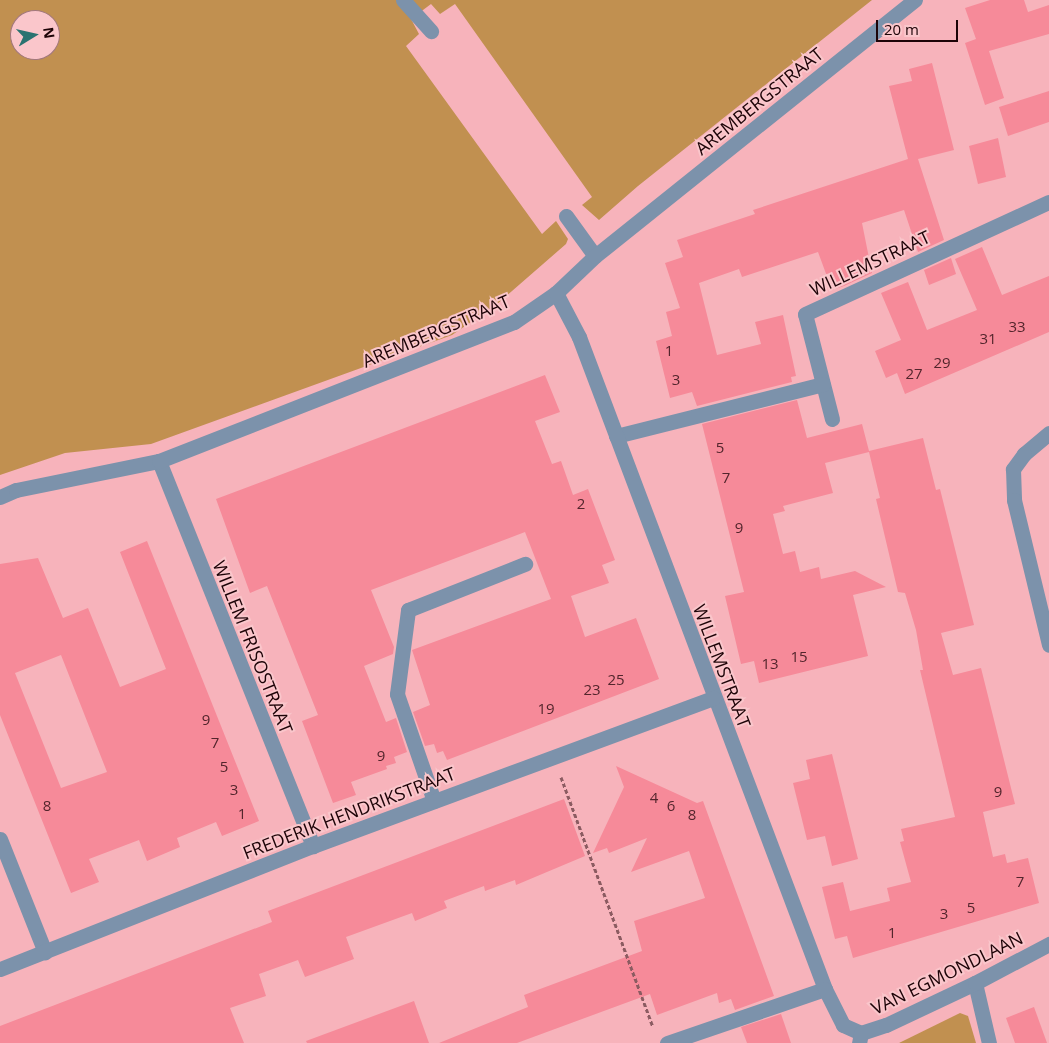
<!DOCTYPE html>
<style>
body{margin:0}
#map{position:relative;width:1049px;height:1043px;overflow:hidden;background:#f7b3bb;font-family:"Open Sans",sans-serif}
div>[style]{position:absolute}
[style*='--x']{left:calc(var(--x)*1px);top:calc(var(--y)*1px);width:calc(var(--w)*1px);rotate:calc(var(--a)*1deg)}
.green>*{inset:0;background:#c19050}
.building>*{inset:0;background:#f68a99}
.path>*{height:3px;margin-top:-1.5px;transform-origin:0;background:repeating-linear-gradient(90deg,#8b5b61 0 4px,transparent 0 6.5px)}
.service>*{height:15px;margin:-7.5px;padding:0 7.5px;transform-origin:7.5px;border-radius:7.5px;background:#7c92ab}
.minor>*{height:15px;margin:-7.5px;padding:0 7.5px;transform-origin:7.5px;border-radius:7.5px;background:#7c92ab}
span{translate:-50% -50%;white-space:nowrap;text-align:center;line-height:1.15;-webkit-text-stroke:4px #fac6cb;paint-order:stroke}
.number-label{font-size:15px;color:#53252c}
.number-label span{-webkit-text-stroke-width:0}
.street-label{font-size:18px;color:#1d0307}
.north{position:absolute;left:10px;top:10px;width:50px;height:50px;box-sizing:border-box;background:#fac6cb;border:1px solid #a2787d;border-radius:50%;rotate:81deg;font-size:14px;font-weight:700;line-height:20px;text-align:center;color:#1d0307}
.north::after{content:'';display:block;margin:auto;width:18px;height:22px;background:#2a7371;clip-path:polygon(50% 0,100% 100%,50% 72%,0 100%)}
.scale{position:absolute;left:876px;top:20px;width:82px;height:22px;box-sizing:border-box;border:2px solid #1d0307;border-top:0;padding-left:6px;font-size:15px;line-height:18px;white-space:nowrap;color:#1d0307;-webkit-text-stroke:4px #fac6cb;paint-order:stroke}
</style>
<div id="map">
<div class="green">
<div style="clip-path:polygon(evenodd,0 0,872px 0,638px 186px,599px 220px,582px 205px,592px 197px,455px 4px,440px 14px,431px 4px,411px 19px,419px 34px,406px 46px,542px 234px,556px 221px,568px 239px,566px 244px,496px 305px,452px 335px,151px 444px,65px 453px,0 475px,0 0,20px 20px,50px 20px,50px 50px,20px 50px,20px 20px)"></div>
<div style="clip-path:polygon(960px 1013px,968px 1016px,976px 1043px,899px 1043px)"></div>
</div>
<div class="building">
<div style="clip-path:polygon(990px 0,1024px 0,1028px 12px,1049px 5px,1049px 34px,989px 51px,1004px 98px,985px 105px,965px 43px,976px 39px,965px 8px)"></div>
<div style="clip-path:polygon(932px 63px,954px 150px,918px 159px,944px 240px,918px 252px,904px 210px,862px 223px,872px 273px,844px 286px,832px 290px,818px 252px,742px 277px,739px 269px,699px 283px,717px 355px,761px 344px,755px 322px,783px 315px,796px 376px,791px 377px,792px 382px,697px 406px,692px 392px,670px 398px,656px 341px,672px 336px,666px 312px,680px 308px,665px 263px,683px 257px,677px 240px,755px 214px,753px 210px,908px 159px,889px 86px,912px 81px,909px 69px)"></div>
<div style="clip-path:polygon(1049px 91px,1049px 122px,1008px 136px,999px 107px)"></div>
<div style="clip-path:polygon(998px 138px,1006px 177px,978px 184px,969px 146px)"></div>
<div style="clip-path:polygon(982px 247px,1002px 295px,1049px 276px,1049px 332px,905px 394px,897px 373px,886px 378px,875px 351px,901px 340px,881px 293px,908px 282px,927px 330px,977px 310px,955px 259px)"></div>
<div style="clip-path:polygon(951px 258px,956px 274px,929px 285px,924px 270px)"></div>
<div style="clip-path:polygon(545px 375px,560px 412px,535px 421px,552px 464px,561px 461px,573px 495px,588px 489px,615px 560px,602px 565px,609px 583px,571px 596px,585px 637px,636px 618px,659px 679px,447px 760px,443px 751px,437px 753px,434px 744px,425px 746px,413px 712px,430px 705px,412px 650px,551px 599px,525px 532px,371px 590px,394px 647px,393px 654px,364px 666px,386px 722px,396px 718px,407px 752px,394px 757px,396px 763px,386px 766px,387px 769px,351px 782px,356px 795px,333px 803px,302px 721px,318px 715px,267px 586px,250px 593px,216px 499px)"></div>
<div style="clip-path:polygon(797px 400px,807px 438px,862px 424px,869px 451px,923px 438px,936px 490px,940px 489px,974px 625px,941px 633px,953px 675px,981px 668px,1015px 804px,983px 812px,993px 857px,1005px 854px,1007px 863px,1028px 858px,1039px 903px,853px 958px,847px 936px,835px 939px,822px 887px,843px 882px,850px 911px,890px 901px,887px 888px,911px 882px,900px 842px,904px 841px,901px 829px,955px 817px,920px 670px,923px 670px,916px 630px,905px 593px,898px 592px,876px 499px,880px 498px,869px 452px,825px 463px,833px 493px,783px 506px,785px 511px,773px 514px,783px 554px,795px 551px,800px 572px,819px 567px,821px 579px,855px 571px,886px 587px,853px 595px,868px 656px,759px 683px,754px 661px,741px 664px,725px 596px,744px 592px,702px 424px)"></div>
<div style="clip-path:polygon(evenodd,147px 541px,259px 821px,222px 836px,216px 822px,177px 838px,180px 847px,147px 861px,139px 840px,89px 859px,99px 882px,71px 893px,0 715px,0 564px,38px 558px,63px 618px,88px 608px,120px 687px,166px 669px,120px 552px,147px 541px,61px 655px,107px 772px,61px 788px,15px 673px,61px 655px)"></div>
<div style="clip-path:polygon(832px 754px,858px 859px,832px 866px,825px 836px,807px 840px,793px 783px,810px 779px,806px 760px)"></div>
<div style="clip-path:polygon(616px 766px,697px 803px,703px 801px,774px 996px,735px 1010px,731px 999px,719px 1003px,717px 993px,657px 1015px,650px 994px,517px 1043px,439px 1043px,528px 1007px,524px 995px,642px 951px,634px 921px,705px 898px,689px 851px,631px 872px,647px 838px,609px 853px,607px 848px,593px 853px,624px 787px)"></div>
<div style="clip-path:polygon(564px 799px,585px 856px,516px 885px,515px 880px,485px 891px,484px 886px,444px 901px,447px 908px,415px 921px,412px 913px,346px 937px,354px 959px,305px 977px,298px 960px,259px 974px,266px 996px,230px 1008px,244px 1043px,0 1043px,0 1026px,272px 922px,268px 911px)"></div>
<div style="clip-path:polygon(414px 1001px,429px 1043px,307px 1043px,306px 1041px)"></div>
<div style="clip-path:polygon(1034px 1007px,1047px 1043px,1015px 1043px,1006px 1018px)"></div>
<div style="clip-path:polygon(781px 1014px,791px 1043px,747px 1043px,741px 1027px)"></div>
</div>
<div class="path">
<div style="--x:561;--y:777;--w:266;--a:69.8"></div>
</div>
<div class="service">
<div style="--x:403;--y:0;--w:42;--a:47.9"></div>
<div style="--x:566;--y:216;--w:49;--a:54.1"></div>
<div style="--x:832;--y:419;--w:108;--a:-104.4"></div>
<div style="--x:805;--y:314;--w:268;--a:-24.7"></div>
<div style="--x:616;--y:436;--w:213;--a:-14.1"></div>
<div style="--x:434;--y:801;--w:113;--a:-109.1"></div>
<div style="--x:397;--y:694;--w:85;--a:-82.5"></div>
<div style="--x:408;--y:610;--w:126;--a:-21.5"></div>
<div style="--x:667;--y:1043;--w:167;--a:-18.9"></div>
</div>
<div class="minor">
<div style="--x:556;--y:293;--w:50;--a:62.4"></div>
<div style="--x:579;--y:337;--w:697;--a:69.33"></div>
<div style="--x:825;--y:989;--w:40;--a:63.4"></div>
<div style="--x:843;--y:1025;--w:20;--a:24"></div>
<div style="--x:861;--y:1033;--w:10;--a:101"></div>
<div style="--x:1049;--y:433;--w:33;--a:140"></div>
<div style="--x:1024;--y:454;--w:19;--a:126"></div>
<div style="--x:1013;--y:469;--w:31;--a:88"></div>
<div style="--x:1014;--y:500;--w:149;--a:76.4"></div>
<div style="--x:159;--y:461;--w:415;--a:68.2"></div>
<div style="--x:0;--y:497;--w:17;--a:-24"></div>
<div style="--x:16;--y:490;--w:146;--a:-11.5"></div>
<div style="--x:159;--y:461;--w:381;--a:-21.4"></div>
<div style="--x:514;--y:322;--w:51;--a:-34.6"></div>
<div style="--x:556;--y:293;--w:54;--a:-43.5"></div>
<div style="--x:595;--y:256;--w:410;--a:-38.7"></div>
<div style="--x:0;--y:839;--w:122;--a:68.3"></div>
<div style="--x:0;--y:969;--w:336;--a:-21.5"></div>
<div style="--x:313;--y:846;--w:427;--a:-20.3"></div>
<div style="--x:975;--y:983;--w:62;--a:76.9"></div>
<div style="--x:861;--y:1033;--w:26;--a:-18"></div>
<div style="--x:886;--y:1025;--w:98;--a:-25.3"></div>
<div style="--x:975;--y:983;--w:84;--a:-27.8"></div>
</div>
<div class="number-label">
<span style="left:1017px;top:327px">33</span>
<span style="left:988px;top:339px">31</span>
<span style="left:669px;top:351px">1</span>
<span style="left:942px;top:363px">29</span>
<span style="left:914px;top:374px">27</span>
<span style="left:676px;top:380px">3</span>
<span style="left:720px;top:448px">5</span>
<span style="left:726px;top:478px">7</span>
<span style="left:581px;top:504px">2</span>
<span style="left:739px;top:528px">9</span>
<span style="left:799px;top:657px">15</span>
<span style="left:770px;top:664px">13</span>
<span style="left:616px;top:680px">25</span>
<span style="left:592px;top:690px">23</span>
<span style="left:546px;top:709px">19</span>
<span style="left:206px;top:720px">9</span>
<span style="left:215px;top:743px">7</span>
<span style="left:381px;top:756px">9</span>
<span style="left:224px;top:767px">5</span>
<span style="left:234px;top:790px">3</span>
<span style="left:998px;top:792px">9</span>
<span style="left:654px;top:798px">4</span>
<span style="left:47px;top:806px">8</span>
<span style="left:671px;top:806px">6</span>
<span style="left:242px;top:814px">1</span>
<span style="left:692px;top:815px">8</span>
<span style="left:1020px;top:882px">7</span>
<span style="left:971px;top:908px">5</span>
<span style="left:944px;top:914px">3</span>
<span style="left:892px;top:933px">1</span>
</div>
<div class="street-label">
<span style="left:759px;top:101px;rotate:-39deg">AREMBERGSTRAAT</span>
<span style="left:870px;top:263px;rotate:-25deg">WILLEMSTRAAT</span>
<span style="left:436px;top:331px;rotate:-23deg">AREMBERGSTRAAT</span>
<span style="left:253px;top:647px;rotate:68deg">WILLEM FRISOSTRAAT</span>
<span style="left:722px;top:666px;rotate:69deg">WILLEMSTRAAT</span>
<span style="left:349px;top:813px;rotate:-21deg">FREDERIK HENDRIKSTRAAT</span>
<span style="left:947px;top:973px;rotate:-26deg">VAN EGMONDLAAN</span>
</div>
<div class="north">N</div>
<div class="scale">20 m</div>
</div>
